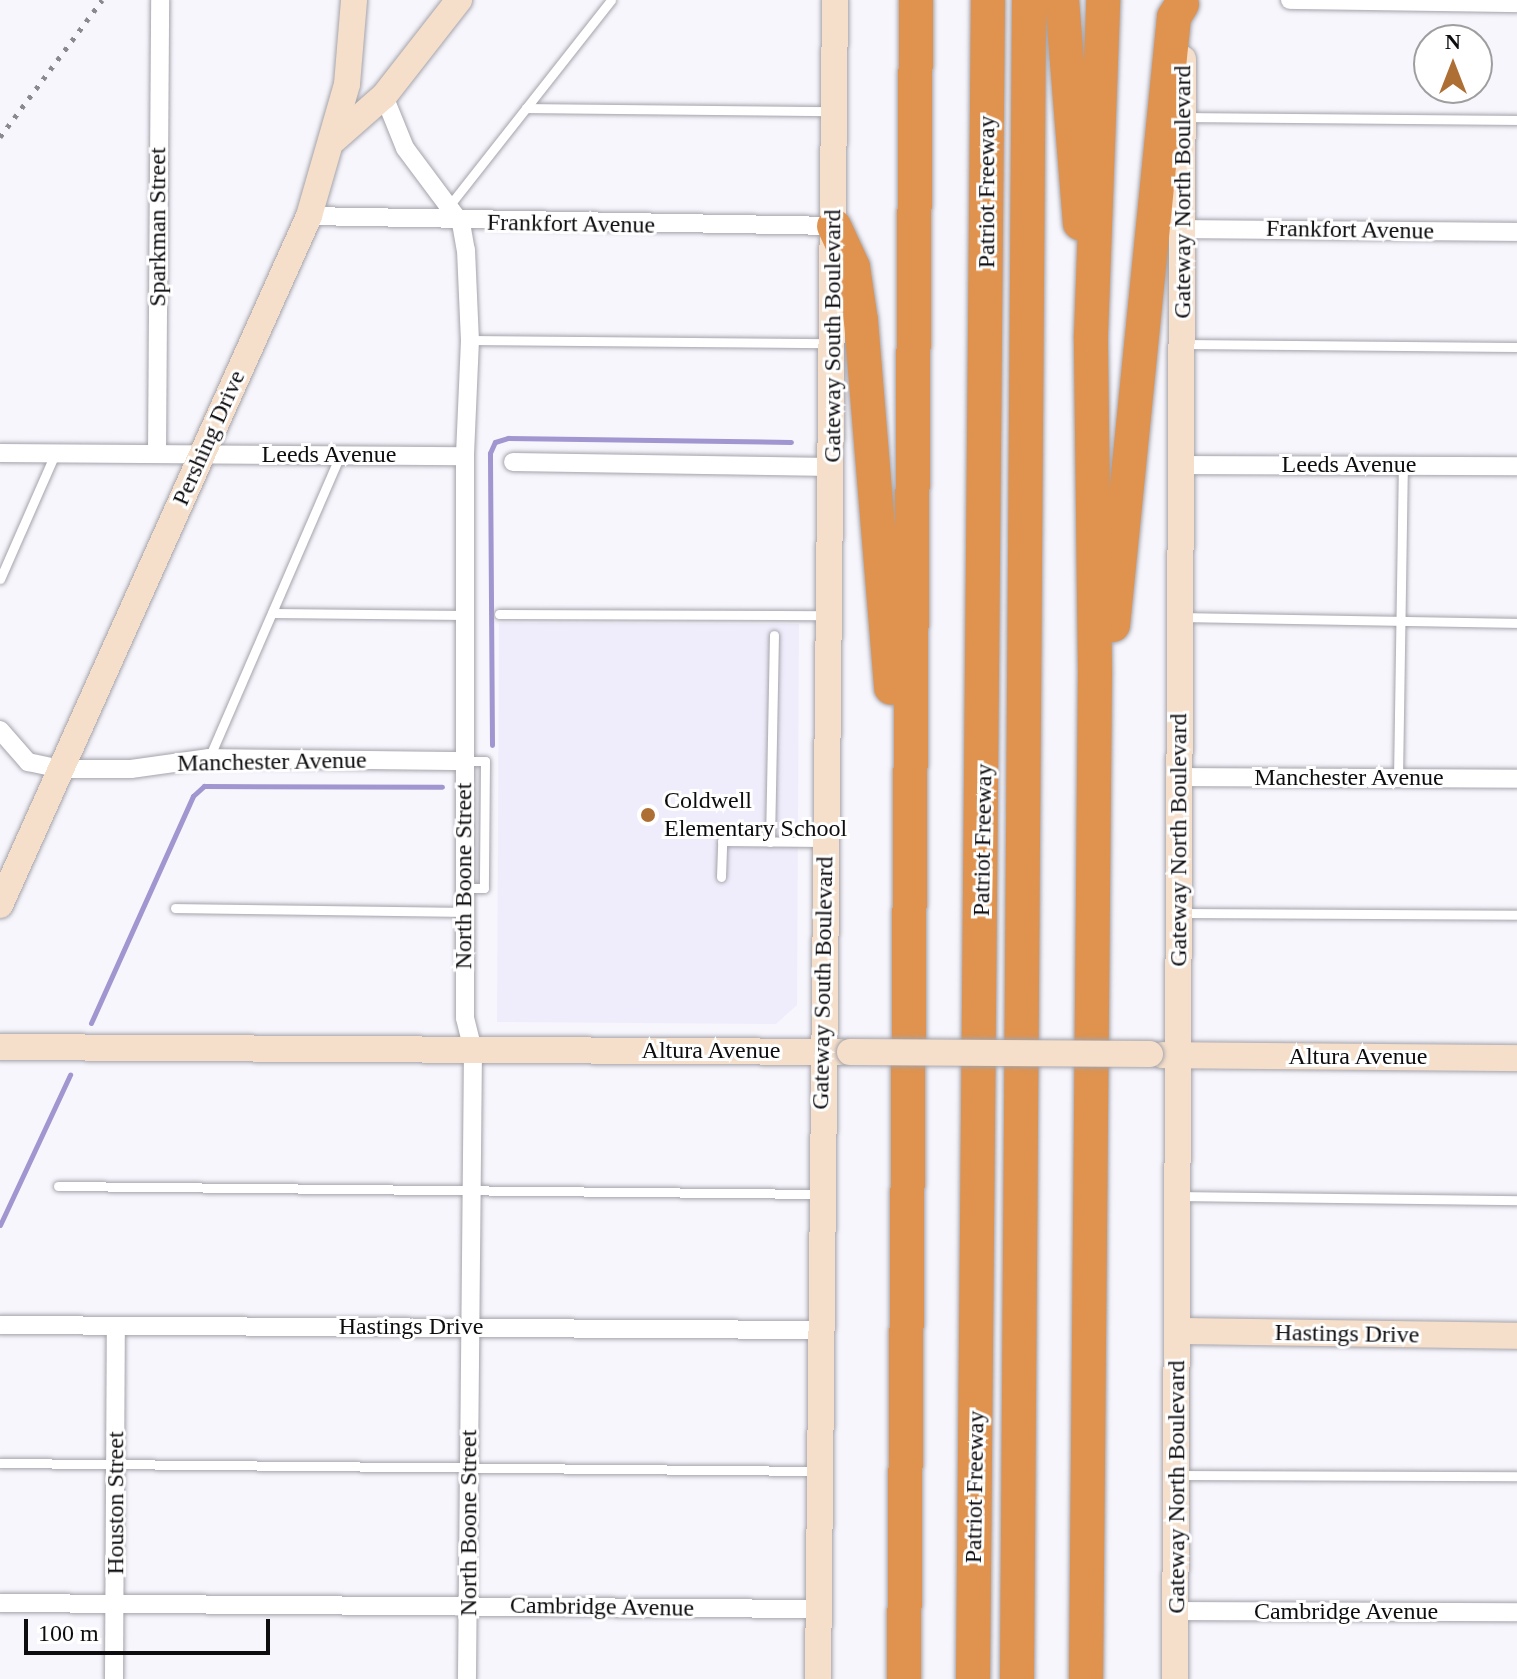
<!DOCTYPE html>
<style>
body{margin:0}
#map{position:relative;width:1517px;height:1679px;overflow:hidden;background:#f7f6fd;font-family:"Times New Roman",serif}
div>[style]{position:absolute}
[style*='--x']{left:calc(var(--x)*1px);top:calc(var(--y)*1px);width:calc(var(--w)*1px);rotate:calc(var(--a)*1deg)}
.built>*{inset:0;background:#efedfc}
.stream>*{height:5px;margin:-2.5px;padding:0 2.5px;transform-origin:2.5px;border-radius:2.5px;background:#a196cf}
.roads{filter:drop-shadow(0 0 2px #a4a3aa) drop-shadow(0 0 2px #a4a3aa)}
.lane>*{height:9px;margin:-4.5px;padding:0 4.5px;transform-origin:4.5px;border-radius:4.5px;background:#fff}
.street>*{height:18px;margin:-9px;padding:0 9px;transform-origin:9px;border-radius:9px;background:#fff}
.secondary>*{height:26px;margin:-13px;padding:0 13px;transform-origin:13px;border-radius:13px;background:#f5dfca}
.highway>*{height:34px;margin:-17px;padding:0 17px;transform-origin:17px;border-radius:17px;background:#df934f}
.rail>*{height:5px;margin-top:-2.5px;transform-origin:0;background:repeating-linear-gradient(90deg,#89898e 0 4px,transparent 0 12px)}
.bridges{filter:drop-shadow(0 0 2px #a4a3aa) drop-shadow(0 0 2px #a4a3aa)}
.secondary-bridge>*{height:26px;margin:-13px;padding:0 13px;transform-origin:13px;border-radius:13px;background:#f5dfca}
.dots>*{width:22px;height:22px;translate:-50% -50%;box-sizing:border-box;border:4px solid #fff;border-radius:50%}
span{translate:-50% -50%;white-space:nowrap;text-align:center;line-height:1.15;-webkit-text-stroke:6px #fff;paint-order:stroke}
.street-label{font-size:24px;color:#0d0d10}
.poi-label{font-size:24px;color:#0d0d10}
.left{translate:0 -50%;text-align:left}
.north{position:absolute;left:1413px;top:24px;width:80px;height:80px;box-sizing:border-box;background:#fff;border:2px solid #9e9e9f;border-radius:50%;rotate:0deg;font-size:22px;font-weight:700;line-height:32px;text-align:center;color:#0d0d10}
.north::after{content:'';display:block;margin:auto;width:28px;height:36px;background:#ae6f35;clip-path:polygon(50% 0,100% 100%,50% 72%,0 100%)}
.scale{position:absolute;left:24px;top:1619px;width:246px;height:36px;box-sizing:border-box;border:4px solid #0d0d10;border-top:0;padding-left:10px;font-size:24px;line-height:28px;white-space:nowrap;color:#0d0d10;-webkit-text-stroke:6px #fff;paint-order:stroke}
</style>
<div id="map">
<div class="built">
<div style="clip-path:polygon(499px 623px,799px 624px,797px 1005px,776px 1024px,497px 1022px)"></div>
</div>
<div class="stream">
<div style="--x:492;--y:745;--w:292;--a:-90.4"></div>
<div style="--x:490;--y:453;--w:12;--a:-66"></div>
<div style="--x:495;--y:442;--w:14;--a:-17"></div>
<div style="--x:508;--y:438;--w:283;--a:0.8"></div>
<div style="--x:91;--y:1023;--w:249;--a:-65.8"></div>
<div style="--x:193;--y:796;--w:15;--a:-42"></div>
<div style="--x:204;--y:786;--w:238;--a:0.2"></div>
<div style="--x:0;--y:1225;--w:166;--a:-65"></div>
</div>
<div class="roads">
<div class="lane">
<div style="--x:526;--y:108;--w:304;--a:0.6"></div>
<div style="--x:1184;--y:117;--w:333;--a:0.5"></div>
<div style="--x:449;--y:206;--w:262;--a:-51.8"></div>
<div style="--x:470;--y:340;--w:361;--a:0.5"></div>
<div style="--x:1183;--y:344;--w:334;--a:0.5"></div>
<div style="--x:0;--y:579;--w:137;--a:-66.3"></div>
<div style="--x:272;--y:613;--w:193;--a:0.6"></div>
<div style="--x:499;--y:614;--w:328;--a:0.2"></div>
<div style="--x:1183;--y:617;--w:334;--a:1"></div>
<div style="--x:209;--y:758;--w:330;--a:-66.6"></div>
<div style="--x:464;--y:761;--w:21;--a:0"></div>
<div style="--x:485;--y:761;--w:127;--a:90.5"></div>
<div style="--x:484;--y:888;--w:19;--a:180"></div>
<div style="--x:1398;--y:778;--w:312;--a:-89.1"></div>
<div style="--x:770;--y:842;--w:207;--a:-88.9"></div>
<div style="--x:721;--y:877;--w:36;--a:-88"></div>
<div style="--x:722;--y:841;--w:103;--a:0.6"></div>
<div style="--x:175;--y:908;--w:290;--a:0.8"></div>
<div style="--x:1182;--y:913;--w:335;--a:0.3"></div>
<div style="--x:58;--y:1186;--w:764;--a:0.6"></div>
<div style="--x:1179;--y:1196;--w:338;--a:0.7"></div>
<div style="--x:0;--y:1463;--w:817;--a:0.56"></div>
<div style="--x:1180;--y:1475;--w:337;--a:0.2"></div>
</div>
<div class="street">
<div style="--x:1290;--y:0;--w:227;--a:0.8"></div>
<div style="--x:384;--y:96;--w:56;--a:68"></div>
<div style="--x:405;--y:148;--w:94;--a:53.3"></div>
<div style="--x:461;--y:223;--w:27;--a:80"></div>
<div style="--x:466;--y:250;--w:90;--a:87.5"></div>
<div style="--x:470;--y:340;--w:116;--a:92.5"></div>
<div style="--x:465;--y:456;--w:562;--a:90"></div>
<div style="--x:465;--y:1018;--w:33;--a:76"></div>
<div style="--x:473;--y:1050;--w:629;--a:90.55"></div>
<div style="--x:309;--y:216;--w:525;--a:1.09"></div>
<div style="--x:1184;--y:229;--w:333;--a:0.5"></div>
<div style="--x:0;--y:453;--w:465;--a:0.4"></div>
<div style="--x:157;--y:454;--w:454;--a:-89.6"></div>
<div style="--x:513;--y:462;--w:319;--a:0.9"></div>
<div style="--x:1181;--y:465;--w:336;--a:0.2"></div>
<div style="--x:0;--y:730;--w:43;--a:48.8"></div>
<div style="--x:28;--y:762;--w:35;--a:12"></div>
<div style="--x:62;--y:769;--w:69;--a:0"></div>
<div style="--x:131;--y:769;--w:79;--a:-8"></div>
<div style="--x:209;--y:758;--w:255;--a:0.7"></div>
<div style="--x:1180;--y:777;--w:337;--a:0.3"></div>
<div style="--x:0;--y:1325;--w:821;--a:0.35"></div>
<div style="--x:0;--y:1603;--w:820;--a:0.42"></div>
<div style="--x:1176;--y:1611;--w:341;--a:0.2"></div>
<div style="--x:114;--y:1679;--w:353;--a:-89.7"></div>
</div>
<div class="secondary">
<div style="--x:335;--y:139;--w:65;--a:-41.3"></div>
<div style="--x:384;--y:96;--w:122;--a:-52"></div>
<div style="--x:0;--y:905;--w:755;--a:-65.84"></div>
<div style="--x:309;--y:216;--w:137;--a:-73.9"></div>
<div style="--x:347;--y:84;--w:84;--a:-85.2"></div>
<div style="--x:0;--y:1047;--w:840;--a:0.34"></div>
<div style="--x:1162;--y:1055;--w:355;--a:0.5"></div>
<div style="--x:1178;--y:1331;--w:339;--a:0.8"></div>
<div style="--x:818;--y:1679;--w:1679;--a:-89.42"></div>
<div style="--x:1175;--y:1679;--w:1620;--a:-89.72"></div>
</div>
<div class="highway">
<div style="--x:1062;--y:0;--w:224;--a:85.4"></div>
<div style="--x:834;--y:226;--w:45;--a:65.1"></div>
<div style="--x:853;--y:267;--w:55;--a:81.6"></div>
<div style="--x:861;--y:321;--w:368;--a:85.3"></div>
<div style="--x:1113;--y:625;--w:611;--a:-84.27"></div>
<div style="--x:1174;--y:17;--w:15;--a:-58"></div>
<div style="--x:904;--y:1679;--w:1679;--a:-89.59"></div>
<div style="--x:973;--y:1679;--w:1679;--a:-89.49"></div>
<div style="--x:1017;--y:1679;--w:1679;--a:-89.59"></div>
<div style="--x:1086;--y:1679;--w:1005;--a:-89.49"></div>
<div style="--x:1095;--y:674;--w:339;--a:-90.7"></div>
<div style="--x:1091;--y:335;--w:335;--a:-87.9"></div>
</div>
</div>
<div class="rail">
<div style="--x:0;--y:137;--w:171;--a:-53.3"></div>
</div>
<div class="bridges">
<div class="secondary-bridge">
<div style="--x:850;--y:1052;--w:300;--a:0.4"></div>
</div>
</div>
<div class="dots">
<div style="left:648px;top:815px;background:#ae6f35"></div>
</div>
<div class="street-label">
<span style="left:987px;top:192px;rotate:-90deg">Patriot Freeway</span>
<span style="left:1183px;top:192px;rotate:-90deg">Gateway North Boulevard</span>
<span style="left:571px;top:224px;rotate:1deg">Frankfort Avenue</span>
<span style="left:158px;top:227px;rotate:-90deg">Sparkman Street</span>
<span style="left:1350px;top:230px;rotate:1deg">Frankfort Avenue</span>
<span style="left:833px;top:336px;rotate:-90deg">Gateway South Boulevard</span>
<span style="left:209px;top:438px;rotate:-66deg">Pershing Drive</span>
<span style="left:329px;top:455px">Leeds Avenue</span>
<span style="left:1349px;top:465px">Leeds Avenue</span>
<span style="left:272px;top:762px;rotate:-1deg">Manchester Avenue</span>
<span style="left:1349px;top:778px">Manchester Avenue</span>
<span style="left:983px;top:840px;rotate:-89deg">Patriot Freeway</span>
<span style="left:1179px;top:840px;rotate:-90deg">Gateway North Boulevard</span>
<span style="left:464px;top:876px;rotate:-90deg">North Boone Street</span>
<span style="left:823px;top:983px;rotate:-89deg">Gateway South Boulevard</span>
<span style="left:711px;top:1051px">Altura Avenue</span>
<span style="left:1358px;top:1057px">Altura Avenue</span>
<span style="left:411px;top:1327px">Hastings Drive</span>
<span style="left:1347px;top:1334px;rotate:1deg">Hastings Drive</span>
<span style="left:975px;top:1487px;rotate:-89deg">Patriot Freeway</span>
<span style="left:1177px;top:1487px;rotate:-90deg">Gateway North Boulevard</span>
<span style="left:116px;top:1503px;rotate:-90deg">Houston Street</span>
<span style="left:469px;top:1523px;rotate:-90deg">North Boone Street</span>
<span style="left:602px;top:1607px;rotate:1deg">Cambridge Avenue</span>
<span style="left:1346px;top:1612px">Cambridge Avenue</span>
</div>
<div class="poi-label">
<span class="left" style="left:664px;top:815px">Coldwell<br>Elementary School</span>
</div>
<div class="north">N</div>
<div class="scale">100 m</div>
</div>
